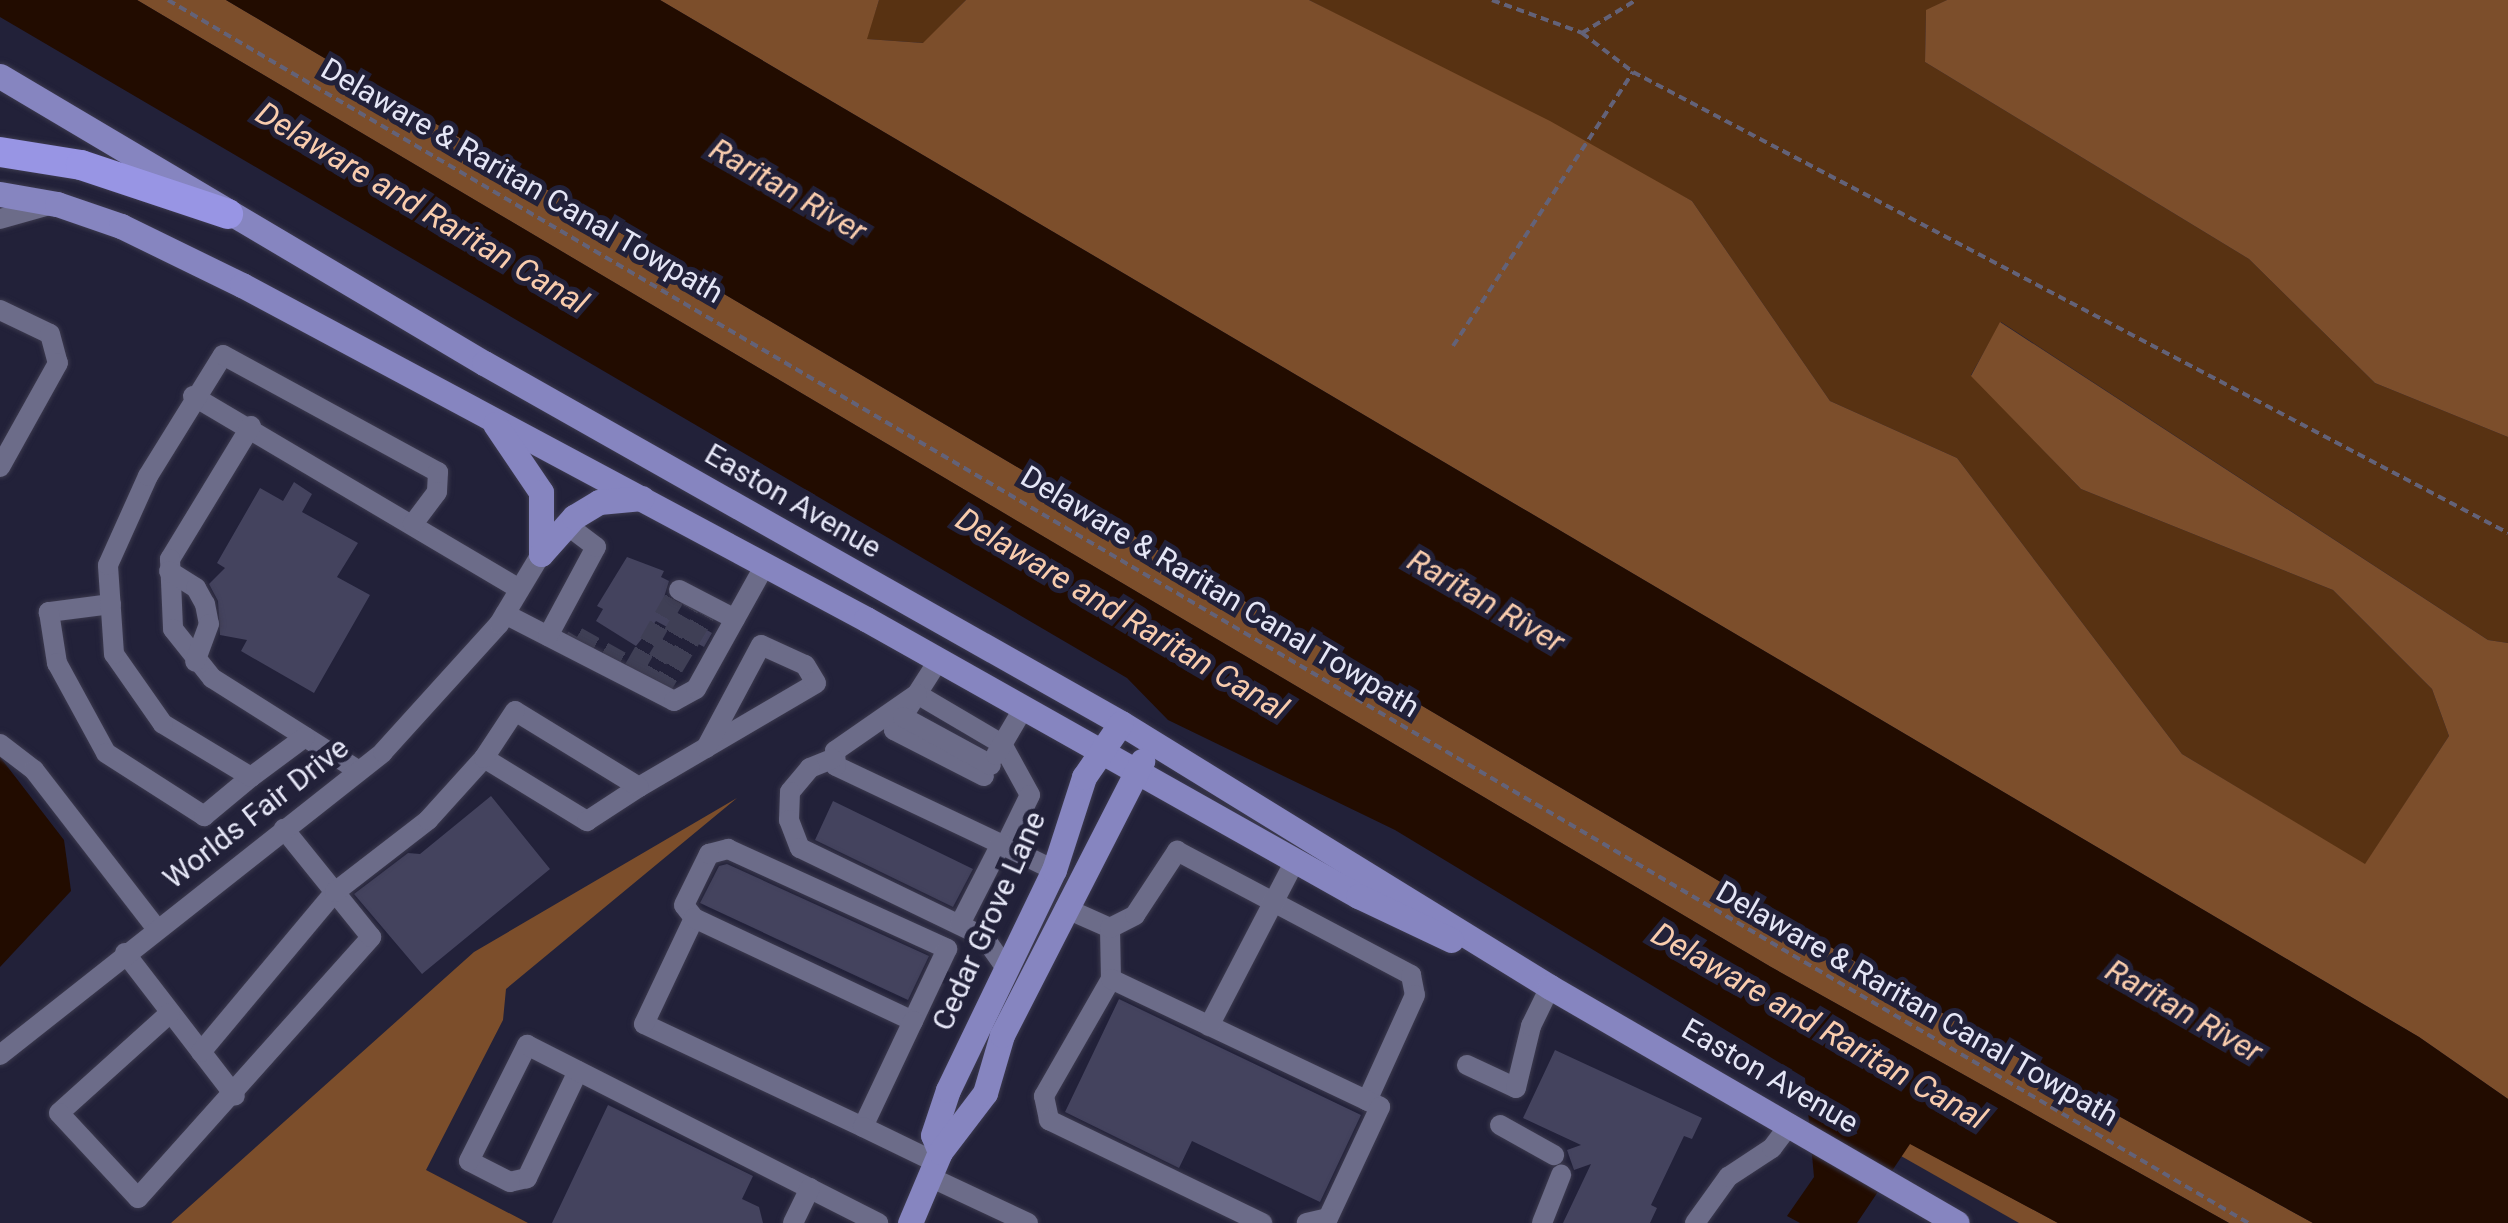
<!DOCTYPE html>
<style>
body{margin:0}
#map{position:relative;width:2508px;height:1223px;overflow:hidden;background:#222139;font-family:Roboto,sans-serif}
div>[style]{position:absolute}
[style*='--x']{left:calc(var(--x)*1px);top:calc(var(--y)*1px);width:calc(var(--w)*1px);rotate:calc(var(--a)*1deg)}
.green>*{inset:0;background:#583212}
.forest>*{inset:0;background:#7c4e2b}
.water>*{inset:0;background:#220c00}
.building>*{inset:0;background:#44435e}
.minor-tunnel>*{height:20px;margin-top:-10px;transform-origin:0;background:repeating-linear-gradient(90deg,#3f3f55 0 20px,transparent 0 30px)}
.path>*{height:4px;margin-top:-2px;transform-origin:0;background:repeating-linear-gradient(90deg,#636278 0 8px,transparent 0 13px)}
.roads{filter:drop-shadow(0 0 2px #3c3a4e) drop-shadow(0 0 2px #3c3a4e)}
.minor>*{height:20px;margin:-10px;padding:0 10px;transform-origin:10px;border-radius:10px;background:#6c6c89}
.major>*{height:25px;margin:-12.5px;padding:0 12.5px;transform-origin:12.5px;border-radius:12.5px;background:#8685c0}
.highway>*{height:30px;margin:-15px;padding:0 15px;transform-origin:15px;border-radius:15px;background:#9895e4}
span{translate:-50% -50%;white-space:nowrap;text-align:center;line-height:1.15;-webkit-text-stroke:10px #222139;paint-order:stroke}
.street-label{font-size:30px;color:#e5e6f6}
.water-label{font-size:32px;color:#f9ccad;font-style:italic}
</style>
<div id="map">
<div class="green">
<div style="clip-path:polygon(879px 0,966px 0,924px 43px,866px 39px)"></div>
<div style="clip-path:polygon(1309px 0,1947px 0,1926px 11px,1925px 62px,2249px 259px,2375px 383px,2508px 437px,2508px 643px,2488px 640px,2001px 322px,1971px 375px,2081px 489px,2333px 590px,2432px 689px,2449px 736px,2365px 865px,2182px 754px,1957px 458px,1830px 401px,1692px 201px)"></div>
</div>
<div class="forest">
<div style="clip-path:polygon(137px 0,226px 0,2095px 1103px,2313px 1223px,2229px 1223px,1771px 967px)"></div>
<div style="clip-path:polygon(660px 0,879px 0,867px 39px,923px 43px,966px 0,1309px 0,1550px 121px,1692px 201px,1830px 401px,1957px 458px,2182px 754px,2365px 864px,2449px 736px,2432px 689px,2333px 590px,2081px 489px,1971px 376px,2000px 322px,2488px 640px,2508px 643px,2508px 1099px,2419px 1037px)"></div>
<div style="clip-path:polygon(1947px 0,2508px 0,2508px 437px,2375px 383px,2249px 259px,1925px 62px,1926px 10px)"></div>
<div style="clip-path:polygon(737px 798px,506px 989px,503px 1020px,426px 1170px,528px 1223px,171px 1223px,474px 952px)"></div>
<div style="clip-path:polygon(1909px 1143px,2058px 1223px,2019px 1223px,1901px 1156px)"></div>
</div>
<div class="water">
<div style="clip-path:polygon(0 0,137px 0,1771px 967px,2229px 1223px,2058px 1223px,1910px 1144px,1857px 1223px,1800px 1223px,1787px 1216px,1814px 1177px,1805px 1078px,1395px 830px,1168px 720px,1127px 678px,0 17px)"></div>
<div style="clip-path:polygon(226px 0,660px 0,2419px 1037px,2508px 1099px,2508px 1223px,2313px 1223px,2095px 1103px)"></div>
<div style="clip-path:polygon(0 757px,64px 840px,71px 891px,0 967px)"></div>
</div>
<div class="building">
<div style="clip-path:polygon(294px 482px,312px 494px,302px 512px,358px 543px,337px 577px,370px 595px,314px 693px,241px 651px,247px 640px,220px 635px,218px 601px,209px 584px,225px 568px,217px 563px,260px 488px,283px 501px)"></div>
<div style="clip-path:polygon(627px 557px,664px 571px,661px 577px,669px 581px,662px 604px,712px 633px,704px 647px,656px 621px,636px 646px,596px 621px,603px 609px,597px 606px)"></div>
<div style="clip-path:polygon(491px 796px,550px 869px,422px 974px,354px 894px,408px 853px,420px 854px)"></div>
<div style="clip-path:polygon(833px 801px,973px 869px,953px 907px,815px 840px)"></div>
<div style="clip-path:polygon(727px 864px,929px 956px,908px 1000px,700px 903px,719px 866px)"></div>
<div style="clip-path:polygon(1119px 999px,1361px 1115px,1320px 1202px,1192px 1141px,1179px 1168px,1065px 1112px)"></div>
<div style="clip-path:polygon(1555px 1050px,1702px 1118px,1692px 1139px,1684px 1136px,1651px 1205px,1657px 1208px,1650px 1223px,1563px 1223px,1591px 1164px,1574px 1170px,1567px 1150px,1581px 1145px,1523px 1118px)"></div>
<div style="clip-path:polygon(608px 1105px,753px 1176px,742px 1199px,759px 1207px,763px 1223px,552px 1223px)"></div>
</div>
<div class="minor-tunnel">
<div style="--x:570;--y:648;--w:13;--a:-58"></div>
<div style="--x:577;--y:637;--w:65;--a:29.3"></div>
<div style="--x:634;--y:669;--w:91;--a:-60.3"></div>
<div style="--x:642;--y:685;--w:102;--a:-58.7"></div>
<div style="--x:658;--y:693;--w:101;--a:-59.1"></div>
</div>
<div class="path">
<div style="--x:168;--y:0;--w:2413;--a:30.45"></div>
<div style="--x:1492;--y:0;--w:96;--a:20.1"></div>
<div style="--x:1582;--y:33;--w:63;--a:-31.4"></div>
<div style="--x:1582;--y:33;--w:64;--a:37.4"></div>
<div style="--x:1633;--y:72;--w:989;--a:27.78"></div>
<div style="--x:1453;--y:346;--w:328;--a:-56.7"></div>
</div>
<div class="roads">
<div class="minor">
<div style="--x:0;--y:219;--w:48;--a:-15.8"></div>
<div style="--x:0;--y:310;--w:55;--a:25.6"></div>
<div style="--x:50;--y:334;--w:30;--a:75"></div>
<div style="--x:58;--y:363;--w:119;--a:119.1"></div>
<div style="--x:193;--y:396;--w:379;--a:30.6"></div>
<div style="--x:251;--y:426;--w:156;--a:121.3"></div>
<div style="--x:170;--y:559;--w:70;--a:87.5"></div>
<div style="--x:173;--y:629;--w:63;--a:51.5"></div>
<div style="--x:212;--y:678;--w:174;--a:32.3"></div>
<div style="--x:169;--y:571;--w:32;--a:32"></div>
<div style="--x:196;--y:588;--w:18;--a:61"></div>
<div style="--x:205;--y:604;--w:20;--a:79"></div>
<div style="--x:209;--y:624;--w:40;--a:110.2"></div>
<div style="--x:679;--y:590;--w:63;--a:27.4"></div>
<div style="--x:111;--y:604;--w:63;--a:172.6"></div>
<div style="--x:49;--y:612;--w:52;--a:81.1"></div>
<div style="--x:57;--y:663;--w:102;--a:61.4"></div>
<div style="--x:106;--y:753;--w:117;--a:32.7"></div>
<div style="--x:204;--y:816;--w:61;--a:-39.7"></div>
<div style="--x:505;--y:614;--w:190;--a:27.2"></div>
<div style="--x:674;--y:701;--w:25;--a:-29"></div>
<div style="--x:696;--y:689;--w:142;--a:-60.9"></div>
<div style="--x:548;--y:636;--w:101;--a:-61.7"></div>
<div style="--x:596;--y:547;--w:36;--a:-143"></div>
<div style="--x:938;--y:661;--w:82;--a:122.5"></div>
<div style="--x:894;--y:730;--w:101;--a:27.1"></div>
<div style="--x:917;--y:694;--w:99;--a:30.5"></div>
<div style="--x:1002;--y:744;--w:58;--a:61.2"></div>
<div style="--x:1030;--y:795;--w:57;--a:116.1"></div>
<div style="--x:1005;--y:846;--w:187;--a:-154.7"></div>
<div style="--x:836;--y:766;--w:15;--a:-94"></div>
<div style="--x:835;--y:751;--w:100;--a:-34.8"></div>
<div style="--x:903;--y:717;--w:100;--a:28.6"></div>
<div style="--x:305;--y:737;--w:67;--a:143.5"></div>
<div style="--x:251;--y:777;--w:103;--a:-148.9"></div>
<div style="--x:163;--y:724;--w:85;--a:-125"></div>
<div style="--x:114;--y:654;--w:89;--a:-93.9"></div>
<div style="--x:108;--y:565;--w:98;--a:-65.8"></div>
<div style="--x:148;--y:476;--w:142;--a:-58.2"></div>
<div style="--x:223;--y:355;--w:245;--a:28.6"></div>
<div style="--x:438;--y:472;--w:20;--a:93"></div>
<div style="--x:437;--y:492;--w:40;--a:127"></div>
<div style="--x:0;--y:744;--w:43;--a:37.4"></div>
<div style="--x:34;--y:770;--w:200;--a:52.3"></div>
<div style="--x:996;--y:755;--w:53;--a:-59.6"></div>
<div style="--x:832;--y:759;--w:24;--a:158"></div>
<div style="--x:810;--y:768;--w:31;--a:130"></div>
<div style="--x:790;--y:792;--w:28;--a:92"></div>
<div style="--x:789;--y:820;--w:30;--a:69"></div>
<div style="--x:800;--y:848;--w:204;--a:25.8"></div>
<div style="--x:984;--y:937;--w:38;--a:55"></div>
<div style="--x:639;--y:787;--w:205;--a:-30.4"></div>
<div style="--x:816;--y:683;--w:21;--a:-121"></div>
<div style="--x:805;--y:665;--w:48;--a:-155.6"></div>
<div style="--x:761;--y:645;--w:117;--a:118.1"></div>
<div style="--x:1005;--y:846;--w:55;--a:26.1"></div>
<div style="--x:1065;--y:908;--w:49;--a:24"></div>
<div style="--x:1110;--y:928;--w:51;--a:88.9"></div>
<div style="--x:1111;--y:979;--w:135;--a:119.8"></div>
<div style="--x:1044;--y:1096;--w:25;--a:78"></div>
<div style="--x:1049;--y:1120;--w:237;--a:25.8"></div>
<div style="--x:694;--y:918;--w:16;--a:-128"></div>
<div style="--x:684;--y:905;--w:57;--a:-63.9"></div>
<div style="--x:709;--y:854;--w:20;--a:-15"></div>
<div style="--x:728;--y:849;--w:241;--a:24.5"></div>
<div style="--x:947;--y:949;--w:80;--a:115.3"></div>
<div style="--x:960;--y:924;--w:90;--a:-62.9"></div>
<div style="--x:1110;--y:928;--w:28;--a:-27"></div>
<div style="--x:1135;--y:915;--w:77;--a:-56.7"></div>
<div style="--x:1177;--y:851;--w:265;--a:27.9"></div>
<div style="--x:1411;--y:975;--w:20;--a:79"></div>
<div style="--x:1415;--y:995;--w:116;--a:114.4"></div>
<div style="--x:125;--y:953;--w:180;--a:52.4"></div>
<div style="--x:1111;--y:979;--w:298;--a:25.4"></div>
<div style="--x:1380;--y:1107;--w:123;--a:115.1"></div>
<div style="--x:1328;--y:1218;--w:22;--a:167"></div>
<div style="--x:170;--y:1013;--w:149;--a:138"></div>
<div style="--x:59;--y:1113;--w:116;--a:47.1"></div>
<div style="--x:138;--y:1198;--w:350;--a:-48.2"></div>
<div style="--x:371;--y:937;--w:139;--a:-128.9"></div>
<div style="--x:1209;--y:1026;--w:186;--a:-62.5"></div>
<div style="--x:201;--y:1052;--w:209;--a:-50.1"></div>
<div style="--x:335;--y:892;--w:118;--a:-37.7"></div>
<div style="--x:428;--y:820;--w:84;--a:-47.9"></div>
<div style="--x:484;--y:758;--w:121;--a:31.5"></div>
<div style="--x:587;--y:821;--w:62;--a:-33.2"></div>
<div style="--x:639;--y:787;--w:145;--a:-148.5"></div>
<div style="--x:515;--y:711;--w:56;--a:123.4"></div>
<div style="--x:0;--y:1055;--w:488;--a:-38.3"></div>
<div style="--x:383;--y:752;--w:173;--a:-47.8"></div>
<div style="--x:499;--y:624;--w:82;--a:-59"></div>
<div style="--x:1467;--y:1065;--w:54;--a:25.1"></div>
<div style="--x:1516;--y:1088;--w:64;--a:-76.4"></div>
<div style="--x:1531;--y:1026;--w:43;--a:-64"></div>
<div style="--x:578;--y:1071;--w:119;--a:115.5"></div>
<div style="--x:527;--y:1178;--w:17;--a:167"></div>
<div style="--x:510;--y:1182;--w:46;--a:-152.9"></div>
<div style="--x:469;--y:1161;--w:130;--a:-63.4"></div>
<div style="--x:527;--y:1045;--w:394;--a:26.9"></div>
<div style="--x:1500;--y:1125;--w:62;--a:29.1"></div>
<div style="--x:863;--y:1127;--w:242;--a:-154.8"></div>
<div style="--x:644;--y:1024;--w:117;--a:-64.7"></div>
<div style="--x:694;--y:918;--w:242;--a:25.2"></div>
<div style="--x:913;--y:1021;--w:117;--a:115.3"></div>
<div style="--x:863;--y:1127;--w:82;--a:25.9"></div>
<div style="--x:932;--y:1178;--w:106;--a:25.1"></div>
<div style="--x:793;--y:1223;--w:39;--a:-64"></div>
<div style="--x:1542;--y:1223;--w:52;--a:-68.4"></div>
<div style="--x:1695;--y:1223;--w:57;--a:-54.3"></div>
<div style="--x:1728;--y:1177;--w:53;--a:-33.4"></div>
<div style="--x:1772;--y:1148;--w:30;--a:-53"></div>
</div>
<div class="major">
<div style="--x:0;--y:76;--w:563;--a:30.67"></div>
<div style="--x:484;--y:363;--w:732;--a:29.47"></div>
<div style="--x:1121;--y:723;--w:504;--a:31.61"></div>
<div style="--x:1550;--y:987;--w:470;--a:30.1"></div>
<div style="--x:0;--y:194;--w:58;--a:10"></div>
<div style="--x:57;--y:204;--w:68;--a:19"></div>
<div style="--x:121;--y:226;--w:135;--a:26"></div>
<div style="--x:242;--y:285;--w:708;--a:28.16"></div>
<div style="--x:866;--y:619;--w:565;--a:29.38"></div>
<div style="--x:1358;--y:896;--w:103;--a:25.3"></div>
<div style="--x:495;--y:424;--w:82;--a:55.9"></div>
<div style="--x:541;--y:492;--w:62;--a:90"></div>
<div style="--x:541;--y:554;--w:50;--a:-48.3"></div>
<div style="--x:574;--y:517;--w:29;--a:-31"></div>
<div style="--x:599;--y:502;--w:43;--a:-5.3"></div>
<div style="--x:940;--y:1152;--w:18;--a:-112"></div>
<div style="--x:933;--y:1135;--w:47;--a:-71.6"></div>
<div style="--x:948;--y:1090;--w:244;--a:-64.3"></div>
<div style="--x:1054;--y:870;--w:98;--a:-72.1"></div>
<div style="--x:1084;--y:777;--w:65;--a:-55.6"></div>
<div style="--x:910;--y:1223;--w:77;--a:-67.1"></div>
<div style="--x:940;--y:1152;--w:74;--a:-52.7"></div>
<div style="--x:985;--y:1093;--w:60;--a:-73.7"></div>
<div style="--x:1002;--y:1035;--w:308;--a:-62.9"></div>
</div>
<div class="highway">
<div style="--x:0;--y:152;--w:82;--a:9.1"></div>
<div style="--x:81;--y:165;--w:155;--a:18.4"></div>
</div>
</div>
<div class="street-label">
<span style="left:522px;top:181px;rotate:30deg">Delaware &amp; Raritan Canal Towpath</span>
<span style="left:793px;top:501px;rotate:30deg">Easton Avenue</span>
<span style="left:1220px;top:592px;rotate:31deg">Delaware &amp; Raritan Canal Towpath</span>
<span style="left:256px;top:813px;rotate:-38deg">Worlds Fair Drive</span>
<span style="left:989px;top:921px;rotate:-66deg">Cedar Grove Lane</span>
<span style="left:1917px;top:1004px;rotate:30deg">Delaware &amp; Raritan Canal Towpath</span>
<span style="left:1770px;top:1076px;rotate:30deg">Easton Avenue</span>
</div>
<div class="water-label">
<span style="left:788px;top:190px;rotate:30deg">Raritan River</span>
<span style="left:422px;top:208px;rotate:31deg">Delaware and Raritan Canal</span>
<span style="left:1486px;top:601px;rotate:30deg">Raritan River</span>
<span style="left:1122px;top:614px;rotate:31deg">Delaware and Raritan Canal</span>
<span style="left:2184px;top:1011px;rotate:30deg">Raritan River</span>
<span style="left:1819px;top:1026px;rotate:30deg">Delaware and Raritan Canal</span>
</div>
</div>
